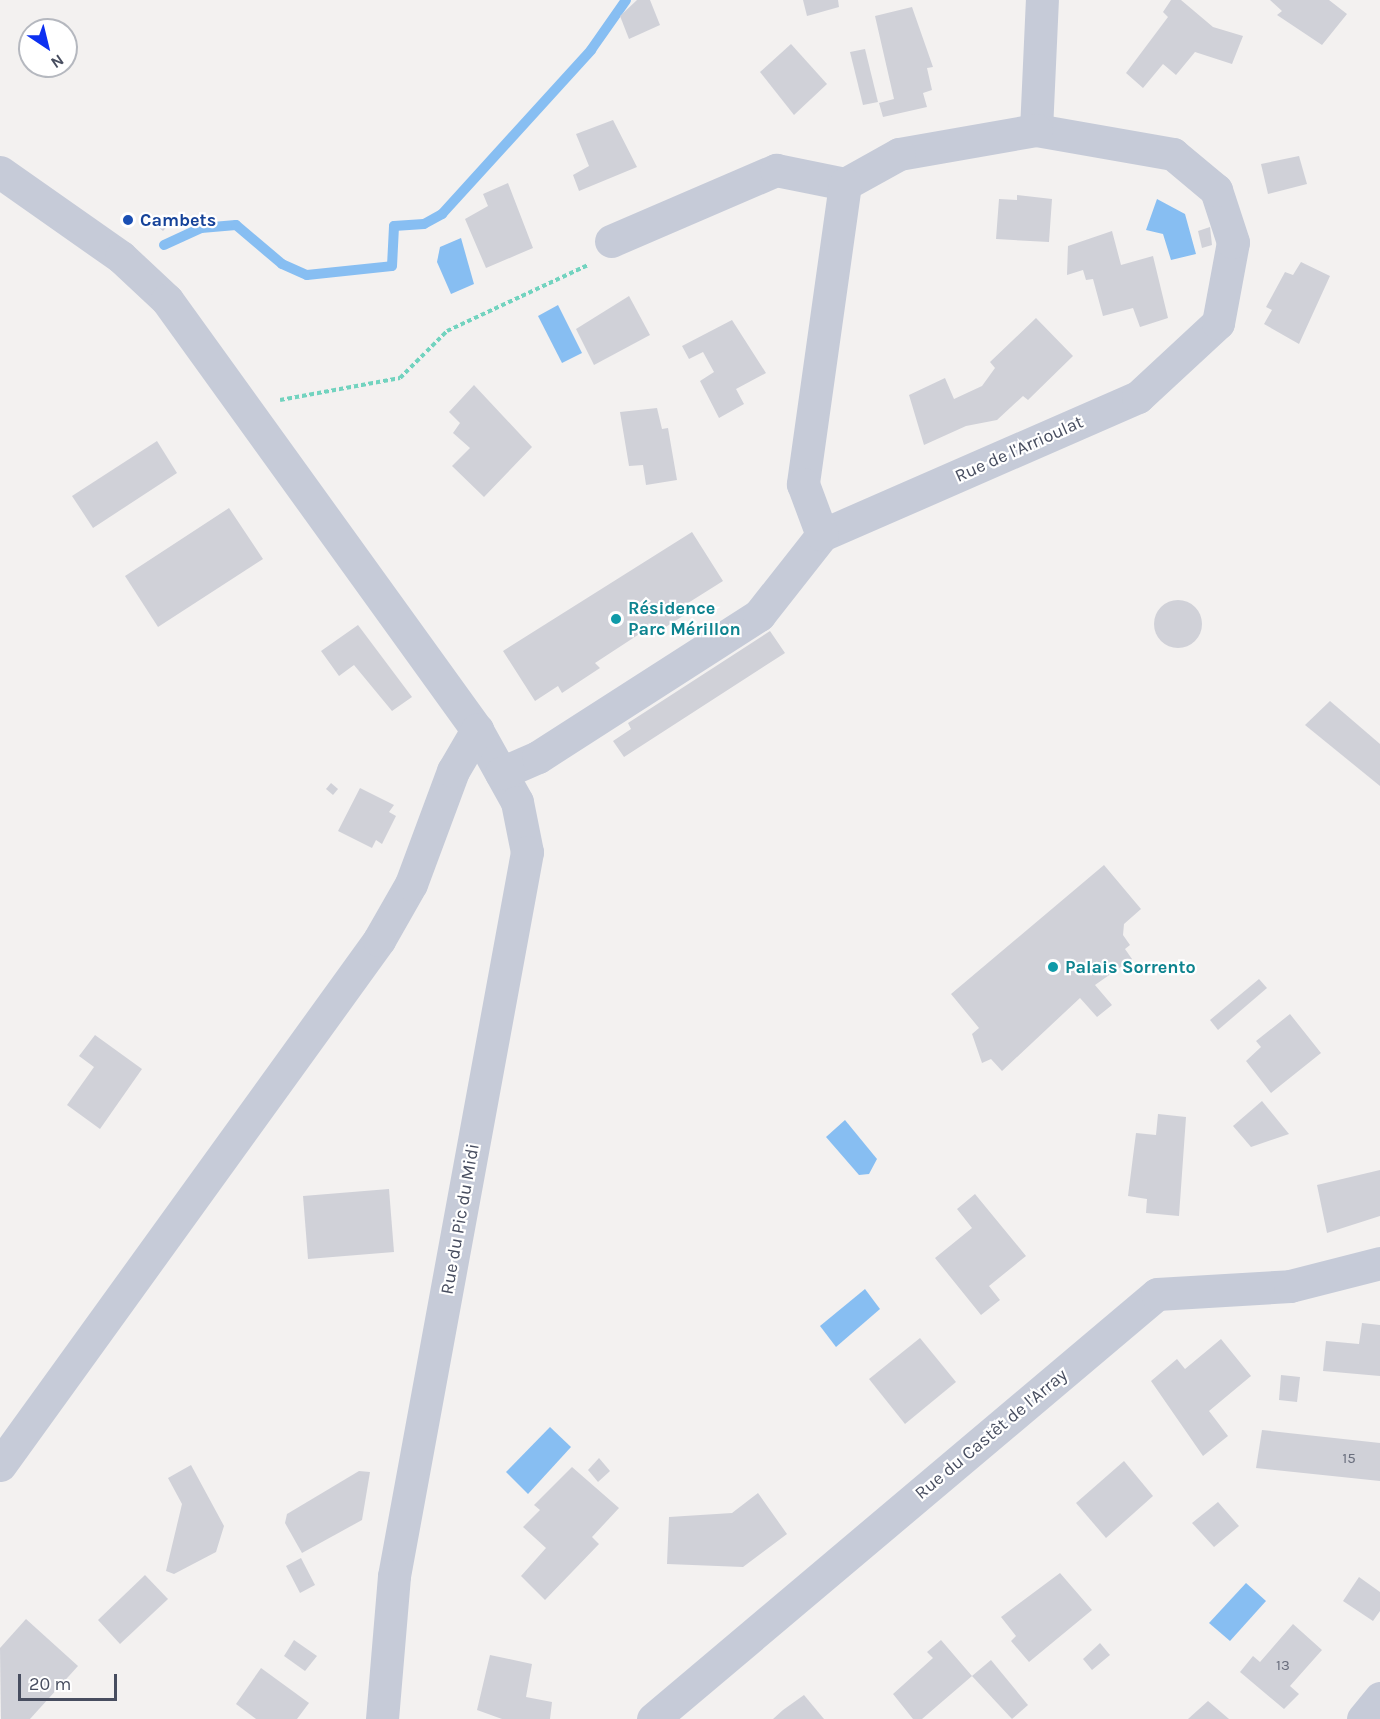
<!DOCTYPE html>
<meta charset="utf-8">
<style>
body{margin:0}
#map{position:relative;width:1380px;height:1719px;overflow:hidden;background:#f3f1f0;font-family:Karla,sans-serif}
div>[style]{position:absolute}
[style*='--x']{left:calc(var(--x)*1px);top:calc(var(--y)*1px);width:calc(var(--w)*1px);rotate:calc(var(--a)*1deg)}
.water>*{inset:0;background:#87bef2}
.stream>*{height:10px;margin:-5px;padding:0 5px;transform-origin:5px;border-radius:5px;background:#87bef2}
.building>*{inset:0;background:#d0d1d8}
.round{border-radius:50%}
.path>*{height:4px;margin-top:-2px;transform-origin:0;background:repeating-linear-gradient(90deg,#72d3bf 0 4.5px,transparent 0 7.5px)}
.minor>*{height:33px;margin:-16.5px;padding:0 16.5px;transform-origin:16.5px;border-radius:16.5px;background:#c6cbd8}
.dots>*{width:16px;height:16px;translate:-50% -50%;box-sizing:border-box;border:3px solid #fff;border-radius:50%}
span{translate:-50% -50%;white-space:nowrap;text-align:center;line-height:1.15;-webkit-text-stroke:4.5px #fff;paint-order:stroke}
.number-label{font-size:15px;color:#696e7d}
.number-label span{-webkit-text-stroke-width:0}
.transit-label{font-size:18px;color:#164399;font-weight:700}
.left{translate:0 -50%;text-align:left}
.street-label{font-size:18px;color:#474d5f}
.culture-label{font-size:18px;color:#0d838f;font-weight:700}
.north{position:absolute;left:18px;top:18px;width:60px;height:60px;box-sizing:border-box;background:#fff;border:2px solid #b5b8bf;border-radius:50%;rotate:145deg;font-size:16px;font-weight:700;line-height:24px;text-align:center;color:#474d5f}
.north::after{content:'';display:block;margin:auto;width:21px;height:27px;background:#0d30f1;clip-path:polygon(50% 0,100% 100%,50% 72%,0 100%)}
.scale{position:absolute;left:18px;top:1674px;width:99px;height:27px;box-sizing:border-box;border:3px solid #474d5f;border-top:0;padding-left:8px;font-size:18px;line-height:21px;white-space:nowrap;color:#474d5f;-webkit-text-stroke:4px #fff;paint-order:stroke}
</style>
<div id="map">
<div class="water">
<div style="clip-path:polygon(1157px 199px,1185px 214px,1196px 254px,1171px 260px,1163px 234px,1146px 230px)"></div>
<div style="clip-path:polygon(461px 238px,474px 284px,451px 294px,437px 262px,440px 247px)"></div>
<div style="clip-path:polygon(558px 305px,582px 353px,562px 363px,538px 316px)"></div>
<div style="clip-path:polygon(845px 1120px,877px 1159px,869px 1174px,859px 1175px,826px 1137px)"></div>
<div style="clip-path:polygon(865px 1289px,880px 1309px,836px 1347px,820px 1326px)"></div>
<div style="clip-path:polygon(550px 1427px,571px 1447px,528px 1494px,506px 1472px)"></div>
<div style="clip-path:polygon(1246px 1583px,1266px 1601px,1230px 1641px,1209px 1623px)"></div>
</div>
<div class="stream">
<div style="--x:164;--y:245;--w:41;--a:-24.7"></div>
<div style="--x:201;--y:228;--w:35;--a:-5"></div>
<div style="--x:236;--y:225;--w:60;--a:40.3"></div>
<div style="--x:282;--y:264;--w:27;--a:24"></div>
<div style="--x:307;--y:275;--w:85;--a:-6"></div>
<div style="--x:392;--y:266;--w:40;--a:-87.1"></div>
<div style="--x:394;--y:226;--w:30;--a:-4"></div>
<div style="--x:424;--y:224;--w:21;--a:-29"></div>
<div style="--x:442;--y:214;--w:222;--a:-47.7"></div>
<div style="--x:591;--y:50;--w:61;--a:-55"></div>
</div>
<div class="building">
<div style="clip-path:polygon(637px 0,650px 0,660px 25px,629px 39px,620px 16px)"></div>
<div style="clip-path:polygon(803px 0,838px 0,839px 7px,807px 16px)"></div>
<div style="clip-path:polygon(1171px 0,1181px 0,1213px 27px,1243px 36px,1232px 64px,1195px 52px,1176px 75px,1163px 64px,1143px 88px,1126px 73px,1168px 17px,1163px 12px)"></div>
<div style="clip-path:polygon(1270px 0,1329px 0,1347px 14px,1322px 45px,1277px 15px,1282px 11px)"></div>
<div style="clip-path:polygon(912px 7px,933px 67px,927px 68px,932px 90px,923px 93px,927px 107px,883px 117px,879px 103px,894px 99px,875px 16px)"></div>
<div style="clip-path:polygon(791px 44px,827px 84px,794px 115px,760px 72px)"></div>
<div style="clip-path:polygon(865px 49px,878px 102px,863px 105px,850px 52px)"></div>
<div style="clip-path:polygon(613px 120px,637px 167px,579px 191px,573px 175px,589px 166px,576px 134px)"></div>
<div style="clip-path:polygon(1299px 156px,1307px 184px,1268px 194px,1261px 164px)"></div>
<div style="clip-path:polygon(508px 183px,533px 248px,486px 268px,465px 219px,488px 206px,483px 194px)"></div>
<div style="clip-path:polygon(1017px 195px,1052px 199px,1049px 242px,996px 239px,999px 199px,1017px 200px)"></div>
<div style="clip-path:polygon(163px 215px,170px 223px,163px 231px,155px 224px)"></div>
<div style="clip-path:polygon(1210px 227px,1212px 245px,1202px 248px,1198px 231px)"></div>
<div style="clip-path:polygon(1112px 231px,1121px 265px,1153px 256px,1168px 318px,1140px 327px,1133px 308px,1103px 316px,1093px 279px,1086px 280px,1083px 270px,1067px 275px,1068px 246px)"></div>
<div style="clip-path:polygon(1301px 262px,1330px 276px,1299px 344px,1264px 324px,1272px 310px,1266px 307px,1285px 272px,1293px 275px)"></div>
<div style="clip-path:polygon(629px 296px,650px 335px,594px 365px,576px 329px)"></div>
<div style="clip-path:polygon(1036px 318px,1073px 356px,1028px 400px,1023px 396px,997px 420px,966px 426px,924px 445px,909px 395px,945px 378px,954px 399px,982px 386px,995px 368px,990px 362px)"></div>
<div style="clip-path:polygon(732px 320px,766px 373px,736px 389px,744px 404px,719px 418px,700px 381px,714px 372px,703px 352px,689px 359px,682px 346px)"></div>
<div style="clip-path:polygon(474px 385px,532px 447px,484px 497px,452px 466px,470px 448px,453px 433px,460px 423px,449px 412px)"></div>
<div style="clip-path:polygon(657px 408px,662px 429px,668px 428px,677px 480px,646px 485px,643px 465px,629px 466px,620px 412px)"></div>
<div style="clip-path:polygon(157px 441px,177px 473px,93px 528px,72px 496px)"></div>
<div style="clip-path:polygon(229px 508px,263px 559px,158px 627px,125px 576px)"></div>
<div style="clip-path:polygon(692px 532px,723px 581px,688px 603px,692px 610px,655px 634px,650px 627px,595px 663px,600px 668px,562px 693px,558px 686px,535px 701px,503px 651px)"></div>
<div class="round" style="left:1154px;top:600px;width:48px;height:48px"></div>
<div style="clip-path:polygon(358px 625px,412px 697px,392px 711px,354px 665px,339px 676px,321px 651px)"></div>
<div style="clip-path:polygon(770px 631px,785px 653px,624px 757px,613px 741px,631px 729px,628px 723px)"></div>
<div style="clip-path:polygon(1330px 701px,1380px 744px,1380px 786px,1305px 725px)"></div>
<div style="clip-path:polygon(331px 783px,338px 789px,333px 795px,326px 789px)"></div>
<div style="clip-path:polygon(360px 788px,394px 805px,389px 812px,396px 816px,382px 844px,376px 840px,372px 848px,338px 831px)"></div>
<div style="clip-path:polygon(1104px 865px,1141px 909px,1124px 924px,1123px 935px,1130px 945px,1125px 949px,1132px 959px,1095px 985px,1112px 1005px,1097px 1017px,1080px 998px,1002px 1071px,991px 1059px,982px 1063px,972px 1034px,979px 1028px,951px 994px)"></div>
<div style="clip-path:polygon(1259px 979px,1267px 988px,1218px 1030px,1210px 1020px)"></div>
<div style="clip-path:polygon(1290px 1014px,1321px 1053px,1271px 1093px,1246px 1061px,1261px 1047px,1256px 1041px)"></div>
<div style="clip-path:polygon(95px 1035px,142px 1069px,100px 1129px,67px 1105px,94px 1067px,79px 1056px)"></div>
<div style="clip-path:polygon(1262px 1101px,1289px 1134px,1251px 1147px,1233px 1126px)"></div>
<div style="clip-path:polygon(1158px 1114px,1186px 1117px,1179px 1216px,1146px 1213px,1147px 1199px,1128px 1196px,1136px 1133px,1156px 1135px)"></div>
<div style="clip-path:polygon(1380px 1170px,1380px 1216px,1327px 1233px,1317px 1185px)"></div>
<div style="clip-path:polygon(389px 1189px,394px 1252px,308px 1259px,303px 1196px)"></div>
<div style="clip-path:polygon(975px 1194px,1026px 1256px,989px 1286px,1000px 1300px,981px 1315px,935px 1258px,972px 1228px,957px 1209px)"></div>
<div style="clip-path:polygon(1362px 1323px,1380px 1325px,1380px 1376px,1323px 1371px,1326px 1341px,1359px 1344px)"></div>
<div style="clip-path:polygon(920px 1338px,956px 1382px,905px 1424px,869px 1379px)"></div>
<div style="clip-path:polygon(1221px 1339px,1251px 1376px,1209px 1411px,1228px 1436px,1203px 1456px,1151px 1381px,1177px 1359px,1185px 1369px)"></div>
<div style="clip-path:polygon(1281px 1375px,1300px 1377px,1297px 1402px,1279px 1400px)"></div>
<div style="clip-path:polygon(1262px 1430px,1380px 1443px,1380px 1481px,1256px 1468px)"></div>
<div style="clip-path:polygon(599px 1458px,610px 1471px,598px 1482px,588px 1470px)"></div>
<div style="clip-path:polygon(1124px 1461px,1153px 1496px,1106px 1538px,1076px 1503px)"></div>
<div style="clip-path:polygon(191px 1465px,224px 1526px,216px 1552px,174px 1574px,166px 1571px,182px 1504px,168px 1478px)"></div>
<div style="clip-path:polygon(572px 1467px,619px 1508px,592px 1537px,599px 1544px,545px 1600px,521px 1576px,546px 1548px,523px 1527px,540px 1510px,534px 1505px)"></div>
<div style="clip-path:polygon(359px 1471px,370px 1472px,362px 1520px,302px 1553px,285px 1523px,287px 1514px)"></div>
<div style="clip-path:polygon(758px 1493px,787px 1534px,743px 1567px,667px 1564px,669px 1517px,732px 1513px)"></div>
<div style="clip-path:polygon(1218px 1502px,1239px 1526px,1214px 1547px,1192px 1523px)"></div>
<div style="clip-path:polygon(301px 1558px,315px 1585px,300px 1593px,286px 1566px)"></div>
<div style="clip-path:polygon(1060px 1573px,1092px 1610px,1029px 1662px,1011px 1641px,1016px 1636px,1001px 1617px)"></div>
<div style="clip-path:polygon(145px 1575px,168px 1599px,120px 1644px,98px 1620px)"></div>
<div style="clip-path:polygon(1359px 1577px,1380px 1592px,1380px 1611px,1373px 1621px,1343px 1601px)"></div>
<div style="clip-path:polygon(26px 1619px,78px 1666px,30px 1719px,1px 1719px,0 1648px)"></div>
<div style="clip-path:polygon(1293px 1624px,1322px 1650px,1290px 1686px,1299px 1694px,1284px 1709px,1240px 1672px,1253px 1656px,1260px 1662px)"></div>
<div style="clip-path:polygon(294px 1640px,317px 1656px,305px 1671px,284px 1656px)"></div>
<div style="clip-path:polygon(941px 1640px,972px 1676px,922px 1719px,913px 1719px,893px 1694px,933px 1658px,927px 1652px)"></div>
<div style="clip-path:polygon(1100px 1643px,1110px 1655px,1092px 1670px,1083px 1659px)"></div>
<div style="clip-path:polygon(490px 1655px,532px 1664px,526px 1697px,552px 1702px,550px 1719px,502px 1719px,477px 1710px)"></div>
<div style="clip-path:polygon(991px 1660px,1028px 1705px,1012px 1719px,972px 1676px)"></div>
<div style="clip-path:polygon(261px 1668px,309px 1703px,297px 1719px,256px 1719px,236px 1704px)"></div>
<div style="clip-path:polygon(804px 1695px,824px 1719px,773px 1719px,783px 1710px)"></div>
<div style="clip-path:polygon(1208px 1701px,1229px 1719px,1188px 1719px)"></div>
</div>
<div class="path">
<div style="--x:280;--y:400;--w:122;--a:-10.4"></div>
<div style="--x:400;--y:378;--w:66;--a:-45"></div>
<div style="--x:447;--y:331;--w:156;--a:-25.1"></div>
</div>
<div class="minor">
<div style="--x:1036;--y:130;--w:130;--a:-87.4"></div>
<div style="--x:0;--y:172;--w:148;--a:35.1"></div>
<div style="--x:121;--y:257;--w:63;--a:43.1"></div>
<div style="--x:167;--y:300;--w:530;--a:54.21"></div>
<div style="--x:477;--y:730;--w:82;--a:60.9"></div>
<div style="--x:517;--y:802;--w:51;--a:78.7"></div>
<div style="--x:527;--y:852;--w:736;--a:100.41"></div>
<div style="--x:394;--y:1576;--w:144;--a:94.8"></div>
<div style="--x:611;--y:241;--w:180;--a:-23.3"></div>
<div style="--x:776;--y:170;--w:70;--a:11.5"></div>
<div style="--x:501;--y:773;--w:40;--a:-23.4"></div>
<div style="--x:538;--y:757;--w:263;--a:-32.7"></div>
<div style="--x:759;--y:615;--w:102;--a:-51.8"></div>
<div style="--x:822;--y:535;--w:345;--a:-23.6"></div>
<div style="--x:1138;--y:397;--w:109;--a:-42.8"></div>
<div style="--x:1218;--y:323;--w:82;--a:-79.5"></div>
<div style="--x:1233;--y:242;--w:55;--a:-108.1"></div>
<div style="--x:1216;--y:190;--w:56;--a:-140.1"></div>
<div style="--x:1173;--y:154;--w:139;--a:-170.1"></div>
<div style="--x:1036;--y:130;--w:139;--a:170.1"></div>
<div style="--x:899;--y:154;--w:62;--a:150.9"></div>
<div style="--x:845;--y:184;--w:303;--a:98"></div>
<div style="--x:803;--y:484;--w:54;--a:69.6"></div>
<div style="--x:0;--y:1465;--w:648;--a:-54.17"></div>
<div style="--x:379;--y:940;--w:64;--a:-60.3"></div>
<div style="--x:411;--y:884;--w:121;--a:-69.6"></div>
<div style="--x:453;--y:771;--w:48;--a:-59.7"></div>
<div style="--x:653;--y:1719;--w:659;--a:-40.14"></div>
<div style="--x:1157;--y:1294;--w:133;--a:-3.4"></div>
<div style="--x:1290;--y:1286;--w:93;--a:-14.3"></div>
<div style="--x:1363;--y:1719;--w:27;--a:-51"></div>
</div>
<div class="dots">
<div style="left:128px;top:220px;background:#1a4fb4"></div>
<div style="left:616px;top:619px;background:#0f9aa8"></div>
<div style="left:1053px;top:967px;background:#0f9aa8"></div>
</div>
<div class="number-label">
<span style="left:1349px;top:1459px">15</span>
<span style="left:1283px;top:1666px">13</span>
</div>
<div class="transit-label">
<span class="left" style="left:140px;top:220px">Cambets</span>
</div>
<div class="street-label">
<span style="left:1019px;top:449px;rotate:-24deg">Rue de l'Arrioulat</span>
<span style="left:460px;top:1219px;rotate:-80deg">Rue du Pic du Midi</span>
<span style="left:991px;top:1434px;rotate:-40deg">Rue du Castêt de l'Array</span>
</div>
<div class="culture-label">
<span class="left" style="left:628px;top:619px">Résidence<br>Parc Mérillon</span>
<span class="left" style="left:1065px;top:967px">Palais Sorrento</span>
</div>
<div class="north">N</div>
<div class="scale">20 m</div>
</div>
